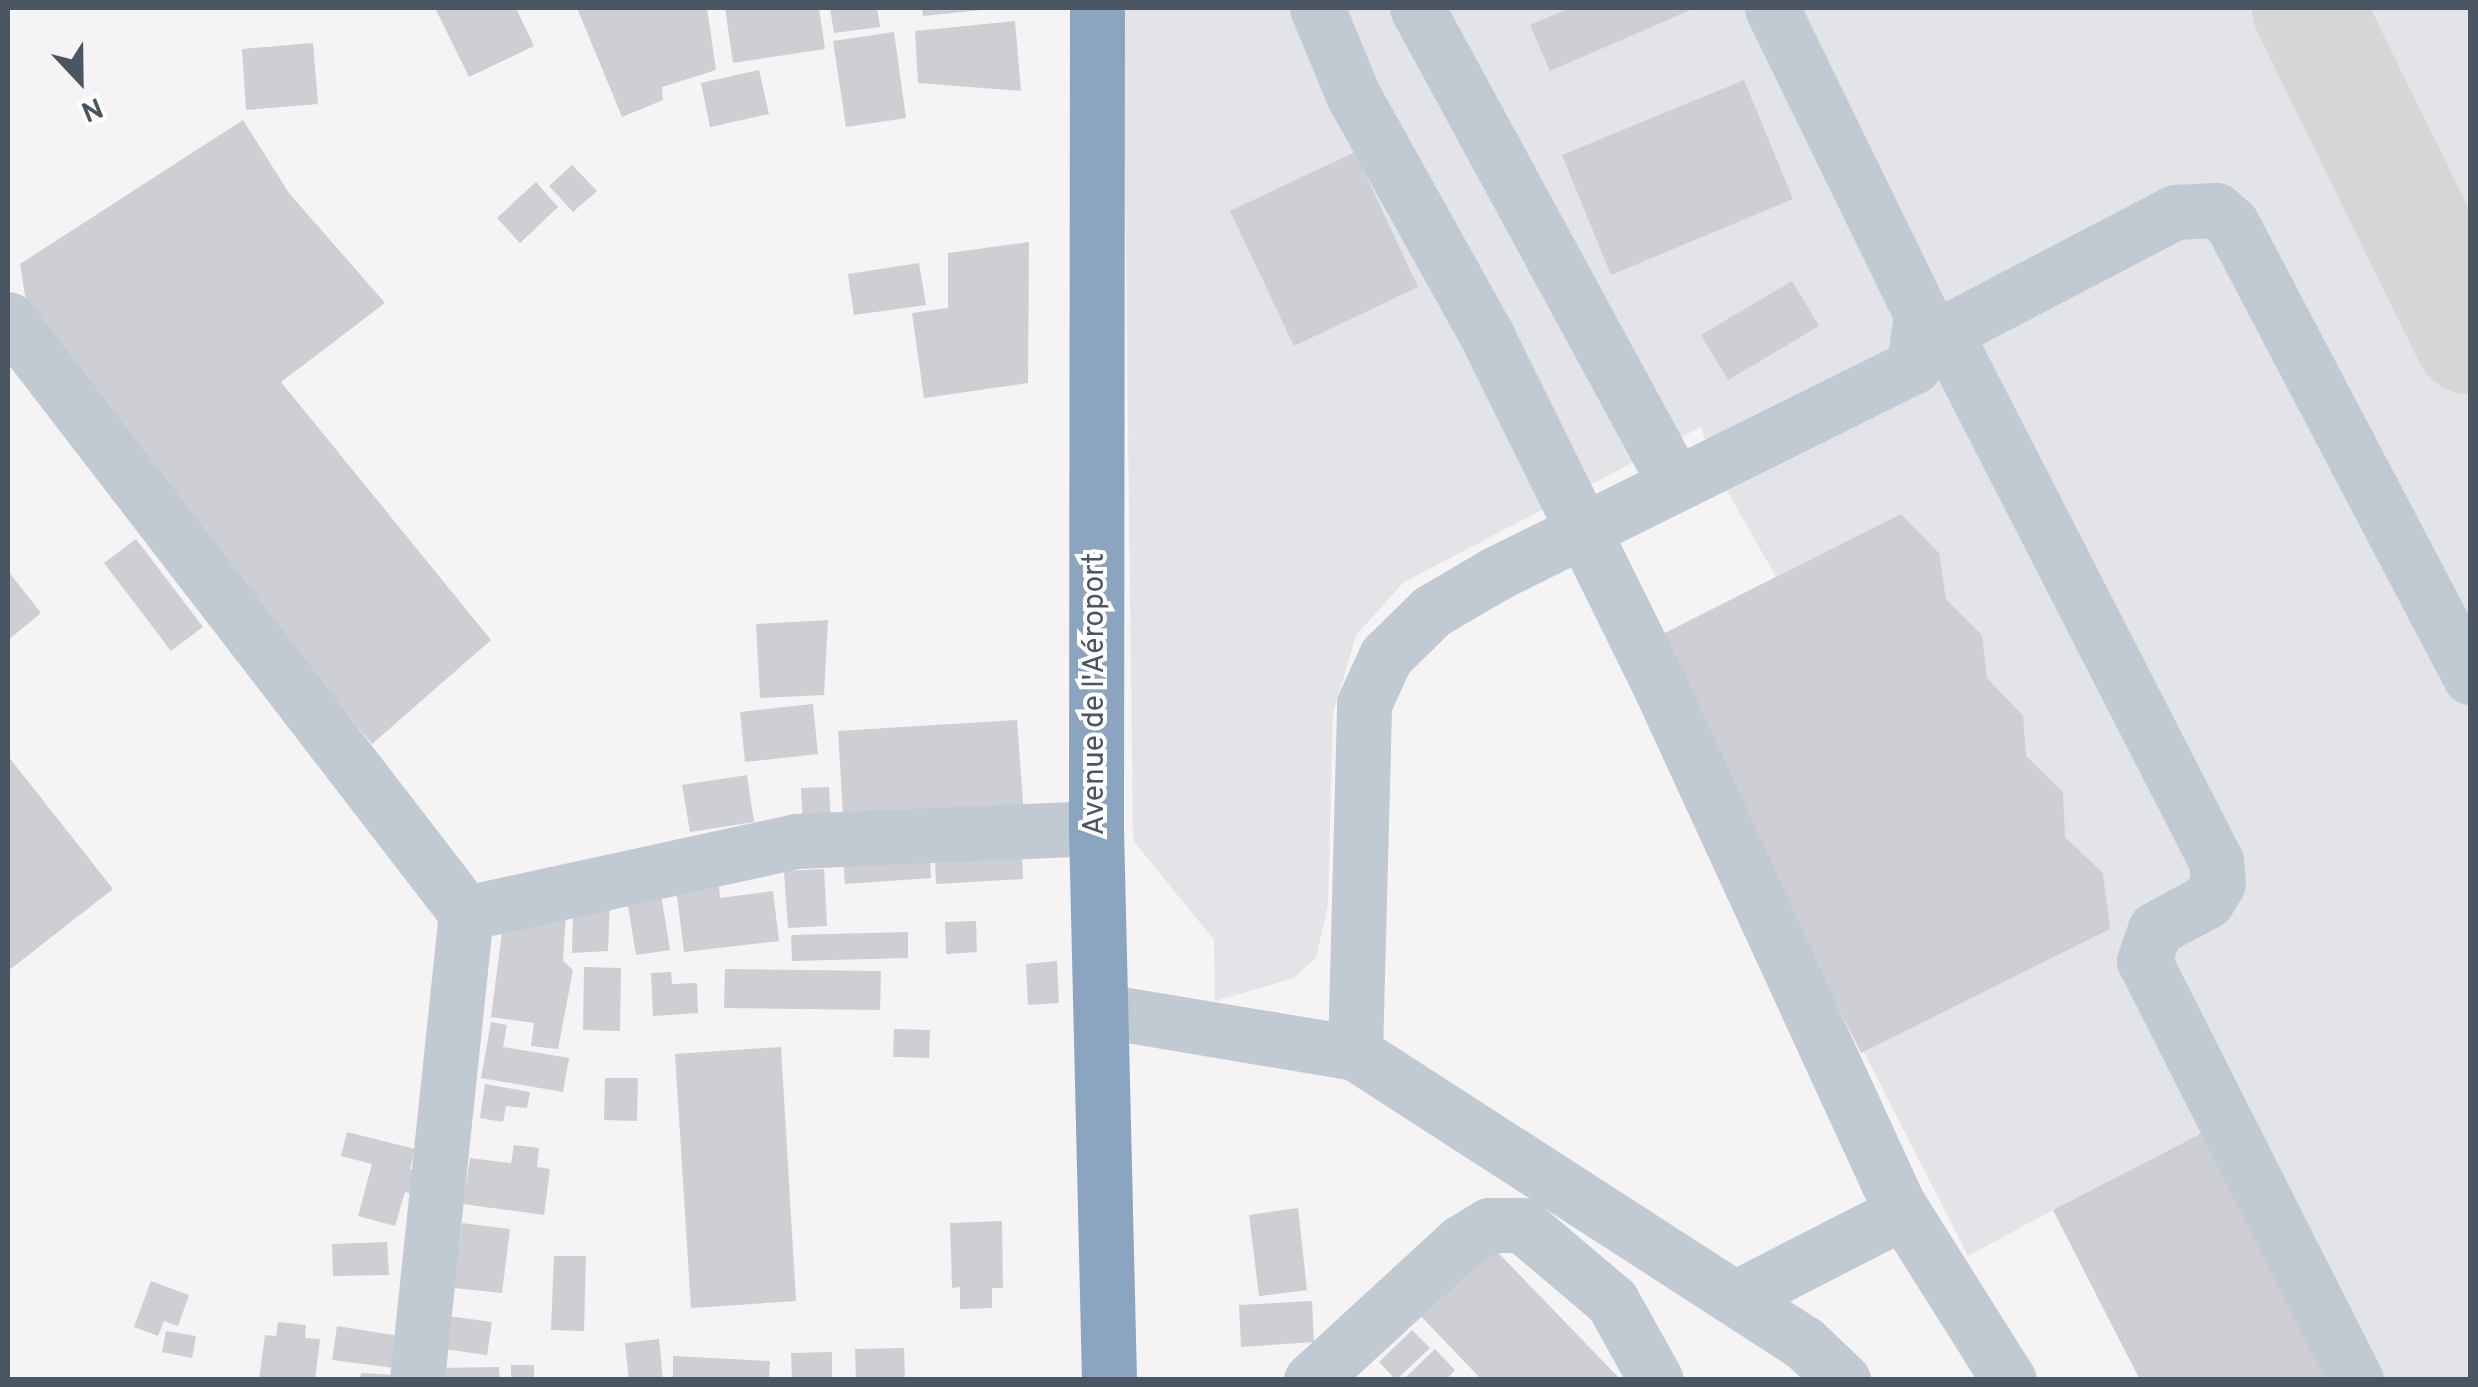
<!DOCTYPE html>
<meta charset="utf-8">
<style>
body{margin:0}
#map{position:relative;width:2478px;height:1387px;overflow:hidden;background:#f5f3f3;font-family:Overpass,sans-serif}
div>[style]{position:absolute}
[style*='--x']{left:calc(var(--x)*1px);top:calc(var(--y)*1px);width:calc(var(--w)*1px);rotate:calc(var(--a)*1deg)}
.airport>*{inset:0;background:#e2e4e7}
.taxiway>*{height:112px;margin:-56px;padding:0 56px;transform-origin:56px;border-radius:56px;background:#d5d6d8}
.building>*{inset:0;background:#cdcfd5}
.minor>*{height:55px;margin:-27.5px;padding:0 27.5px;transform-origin:27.5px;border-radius:27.5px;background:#c1cad2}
.highway>*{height:55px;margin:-27.5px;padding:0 27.5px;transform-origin:27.5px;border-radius:27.5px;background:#8ba5c1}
span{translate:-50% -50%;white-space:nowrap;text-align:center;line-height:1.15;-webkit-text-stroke:8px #fff;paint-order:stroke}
.street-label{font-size:30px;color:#4a5661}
.frame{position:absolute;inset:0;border:10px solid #4a5661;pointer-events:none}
.north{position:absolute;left:30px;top:30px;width:100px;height:100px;-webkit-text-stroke:8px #fff;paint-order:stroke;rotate:158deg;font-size:28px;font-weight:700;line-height:40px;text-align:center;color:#4a5661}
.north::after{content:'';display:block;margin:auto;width:35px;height:45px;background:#4a5661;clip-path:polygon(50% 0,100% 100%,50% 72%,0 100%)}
</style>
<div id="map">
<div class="airport">
<div style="clip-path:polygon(1123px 8px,2470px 8px,2470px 1379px,2140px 1379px,2053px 1210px,1968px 1256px,1653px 639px,1776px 577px,1714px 468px,1701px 427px,1404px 582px,1356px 635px,1333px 713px,1328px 905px,1316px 958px,1294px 978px,1215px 1001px,1214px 940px,1133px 840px)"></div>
</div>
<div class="taxiway">
<div style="--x:2308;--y:8;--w:368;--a:63.9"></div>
</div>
<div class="building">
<div style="clip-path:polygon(435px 8px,516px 8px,534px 46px,469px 77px)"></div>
<div style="clip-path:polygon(577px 8px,707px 8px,716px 70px,662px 87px,663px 100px,622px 117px)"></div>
<div style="clip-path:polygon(725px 8px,819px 8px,825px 49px,733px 63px)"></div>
<div style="clip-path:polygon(830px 8px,877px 8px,880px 27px,834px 33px)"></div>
<div style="clip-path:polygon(922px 8px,982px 8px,982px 10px,923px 16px)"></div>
<div style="clip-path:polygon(1570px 8px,1695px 8px,1550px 71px,1530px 25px)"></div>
<div style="clip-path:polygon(1015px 21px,1021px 91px,918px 83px,915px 31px)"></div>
<div style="clip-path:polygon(894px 32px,906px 118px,846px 127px,833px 41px)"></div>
<div style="clip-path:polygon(313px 43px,318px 104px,246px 110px,242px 49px)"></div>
<div style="clip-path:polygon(759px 70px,769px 114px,710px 127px,701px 83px)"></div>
<div style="clip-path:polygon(1744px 80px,1793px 199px,1611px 275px,1562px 155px)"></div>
<div style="clip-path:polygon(243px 120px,289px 193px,385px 303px,281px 382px,491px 640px,372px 744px,77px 393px,29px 321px,20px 264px)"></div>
<div style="clip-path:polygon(1355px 152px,1418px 287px,1294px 346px,1230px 211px)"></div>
<div style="clip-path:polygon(572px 165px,597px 191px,573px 212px,549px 186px)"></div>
<div style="clip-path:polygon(536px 182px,558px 207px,520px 243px,497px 218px)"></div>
<div style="clip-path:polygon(1029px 242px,1028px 383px,924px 398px,912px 313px,948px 308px,948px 253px)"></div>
<div style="clip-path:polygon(919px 263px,926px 305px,854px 315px,848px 274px)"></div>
<div style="clip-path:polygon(1792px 281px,1819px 326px,1728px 380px,1701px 335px)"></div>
<div style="clip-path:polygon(1901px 514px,1939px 553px,1946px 599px,1982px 635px,1987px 678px,2023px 716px,2026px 756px,2063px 792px,2065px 837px,2103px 873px,2110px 929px,1861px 1053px,1653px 639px)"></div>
<div style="clip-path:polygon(136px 539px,203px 627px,171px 651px,104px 563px)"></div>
<div style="clip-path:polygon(8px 571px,41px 613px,8px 640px)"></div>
<div style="clip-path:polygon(828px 620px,824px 695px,760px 698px,756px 624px)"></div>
<div style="clip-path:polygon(813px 704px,818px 754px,745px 762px,740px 712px)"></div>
<div style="clip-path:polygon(1017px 720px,1024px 817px,844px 829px,838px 731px)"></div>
<div style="clip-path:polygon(8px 756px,113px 889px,8px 971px)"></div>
<div style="clip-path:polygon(747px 775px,754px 822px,690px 832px,682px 785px)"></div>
<div style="clip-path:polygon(829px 787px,831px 823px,803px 826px,801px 788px)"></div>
<div style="clip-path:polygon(1022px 853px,1023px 879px,936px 884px,935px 859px)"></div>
<div style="clip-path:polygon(930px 854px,931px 878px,845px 884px,843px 859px)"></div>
<div style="clip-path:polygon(824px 869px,827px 926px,788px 928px,784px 871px)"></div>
<div style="clip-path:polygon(718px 874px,720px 898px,773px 891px,779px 941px,684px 952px,675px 880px)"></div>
<div style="clip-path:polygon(660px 889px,670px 950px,636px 955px,626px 894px)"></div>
<div style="clip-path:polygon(610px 903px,608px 951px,572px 953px,573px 908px)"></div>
<div style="clip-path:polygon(566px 913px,563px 961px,573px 970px,558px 1049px,531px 1046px,534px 1023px,491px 1017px,502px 932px)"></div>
<div style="clip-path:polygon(976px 921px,977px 952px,946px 954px,945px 922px)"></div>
<div style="clip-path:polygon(908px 932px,908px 958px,792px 961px,791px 935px)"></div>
<div style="clip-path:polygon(1057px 961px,1059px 1003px,1028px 1005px,1026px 964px)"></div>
<div style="clip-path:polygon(584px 967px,621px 968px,620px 1031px,583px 1030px)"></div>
<div style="clip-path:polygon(725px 969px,881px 971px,880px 1010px,724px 1008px)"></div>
<div style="clip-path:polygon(671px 972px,672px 984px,697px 983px,698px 1013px,653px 1016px,651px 973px)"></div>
<div style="clip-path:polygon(491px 1022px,507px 1025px,503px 1047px,569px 1058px,563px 1092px,481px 1078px)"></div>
<div style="clip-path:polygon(894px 1029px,930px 1030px,929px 1058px,893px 1057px)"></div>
<div style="clip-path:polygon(781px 1047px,796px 1301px,691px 1308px,675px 1054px)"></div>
<div style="clip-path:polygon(605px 1078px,638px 1078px,637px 1121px,604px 1120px)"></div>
<div style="clip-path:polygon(485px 1084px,530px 1092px,527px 1108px,506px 1106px,503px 1122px,480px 1118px)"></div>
<div style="clip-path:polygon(2216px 1126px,2346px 1380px,2140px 1380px,2053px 1210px)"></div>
<div style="clip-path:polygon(347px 1132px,415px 1149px,410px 1169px,425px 1173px,419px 1196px,405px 1192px,395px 1226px,358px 1216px,372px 1164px,341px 1156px)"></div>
<div style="clip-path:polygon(514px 1145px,539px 1148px,537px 1167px,550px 1169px,544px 1215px,463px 1204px,470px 1158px,511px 1163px)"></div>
<div style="clip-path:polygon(1298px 1208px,1307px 1290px,1259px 1296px,1249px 1215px)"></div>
<div style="clip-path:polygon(1002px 1221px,1003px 1288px,992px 1288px,992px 1308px,960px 1309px,960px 1287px,952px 1288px,950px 1223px)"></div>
<div style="clip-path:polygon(462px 1223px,510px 1229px,502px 1293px,454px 1288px)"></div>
<div style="clip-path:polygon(1484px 1238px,1621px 1380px,1482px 1380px,1412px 1307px)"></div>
<div style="clip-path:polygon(387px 1242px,389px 1275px,333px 1276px,332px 1244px)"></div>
<div style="clip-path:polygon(554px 1256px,586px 1256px,584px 1331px,551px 1330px)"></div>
<div style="clip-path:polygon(151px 1281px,189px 1295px,178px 1326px,164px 1321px,158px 1336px,134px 1327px)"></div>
<div style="clip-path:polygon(1312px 1301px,1314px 1342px,1241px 1347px,1239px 1305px)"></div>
<div style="clip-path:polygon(448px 1316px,492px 1322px,487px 1355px,443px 1349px)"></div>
<div style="clip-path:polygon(278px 1322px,306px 1325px,305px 1338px,320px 1339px,315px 1380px,259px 1380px,265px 1335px,276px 1336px)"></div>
<div style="clip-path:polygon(337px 1326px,399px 1336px,395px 1368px,332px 1360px)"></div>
<div style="clip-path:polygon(1412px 1330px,1430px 1348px,1396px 1380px,1379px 1362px)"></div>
<div style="clip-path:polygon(166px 1331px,196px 1336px,192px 1358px,162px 1352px)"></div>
<div style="clip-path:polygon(659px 1339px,663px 1380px,629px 1380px,625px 1343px)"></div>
<div style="clip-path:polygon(904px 1348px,905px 1380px,856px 1380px,855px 1349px)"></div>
<div style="clip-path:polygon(1435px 1349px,1455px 1370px,1446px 1380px,1403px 1380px)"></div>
<div style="clip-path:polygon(832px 1352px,832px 1380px,792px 1380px,791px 1353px)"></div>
<div style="clip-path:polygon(673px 1356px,770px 1361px,769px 1380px,673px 1380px)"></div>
<div style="clip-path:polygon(511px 1365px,534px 1365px,534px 1380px,511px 1380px)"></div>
<div style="clip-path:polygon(499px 1367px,500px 1380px,438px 1380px,438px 1368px)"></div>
<div style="clip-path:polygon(361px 1373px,396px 1375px,396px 1380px,360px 1380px)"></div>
</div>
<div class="minor">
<div style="--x:1317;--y:8;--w:94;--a:67.5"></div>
<div style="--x:1353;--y:95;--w:278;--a:60.9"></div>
<div style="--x:1488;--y:338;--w:384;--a:63.7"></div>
<div style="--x:1658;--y:682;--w:575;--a:65.31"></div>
<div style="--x:1898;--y:1204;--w:208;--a:57.8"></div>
<div style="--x:1417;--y:8;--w:541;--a:61.49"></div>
<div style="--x:8;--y:319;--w:750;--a:52.37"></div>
<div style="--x:466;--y:913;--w:470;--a:96"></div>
<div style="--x:466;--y:913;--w:338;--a:-12.3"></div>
<div style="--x:796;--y:841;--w:300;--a:-2.5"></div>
<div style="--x:1104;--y:1011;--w:254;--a:9.5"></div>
<div style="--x:1355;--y:1053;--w:535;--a:32.86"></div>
<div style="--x:1804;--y:1343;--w:54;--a:43.5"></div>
<div style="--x:1355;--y:1053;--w:349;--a:-88.5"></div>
<div style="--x:1364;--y:704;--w:53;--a:-65.4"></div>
<div style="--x:1386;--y:656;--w:64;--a:-44.4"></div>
<div style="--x:1432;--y:611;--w:73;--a:-30.4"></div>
<div style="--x:1495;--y:574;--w:468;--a:-26.4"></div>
<div style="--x:1914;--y:366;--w:52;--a:-82.3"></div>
<div style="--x:1921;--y:314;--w:340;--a:-116"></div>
<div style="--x:1735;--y:1298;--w:175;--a:-27.1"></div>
<div style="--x:1891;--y:1218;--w:16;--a:-63"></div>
<div style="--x:1311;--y:1380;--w:204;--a:-42.6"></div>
<div style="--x:1461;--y:1242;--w:33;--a:-31"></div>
<div style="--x:1489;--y:1225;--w:33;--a:0"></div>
<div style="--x:1522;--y:1225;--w:118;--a:40.2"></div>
<div style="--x:1612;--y:1301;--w:90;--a:60.9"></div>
<div style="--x:2356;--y:1380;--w:470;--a:-116.8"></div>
<div style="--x:2144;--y:961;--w:34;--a:-71"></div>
<div style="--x:2155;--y:929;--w:59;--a:-28.3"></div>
<div style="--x:2207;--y:901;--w:21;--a:-59"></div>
<div style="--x:2218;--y:883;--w:22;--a:-95"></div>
<div style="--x:2216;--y:861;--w:581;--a:-117.14"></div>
<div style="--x:1951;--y:344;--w:19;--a:-72"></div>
<div style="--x:1957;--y:326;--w:246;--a:-27.6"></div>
<div style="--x:2175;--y:212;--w:41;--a:-2.8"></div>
<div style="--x:2216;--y:210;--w:21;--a:41"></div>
<div style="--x:2232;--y:224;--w:512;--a:62.28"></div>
</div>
<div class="highway">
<div style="--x:1097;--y:8;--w:820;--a:90.07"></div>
<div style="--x:1096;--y:828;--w:552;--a:88.65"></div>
</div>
<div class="street-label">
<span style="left:1096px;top:694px;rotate:-90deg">Avenue de l'Aéroport</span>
</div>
<div class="frame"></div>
<div class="north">N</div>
</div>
